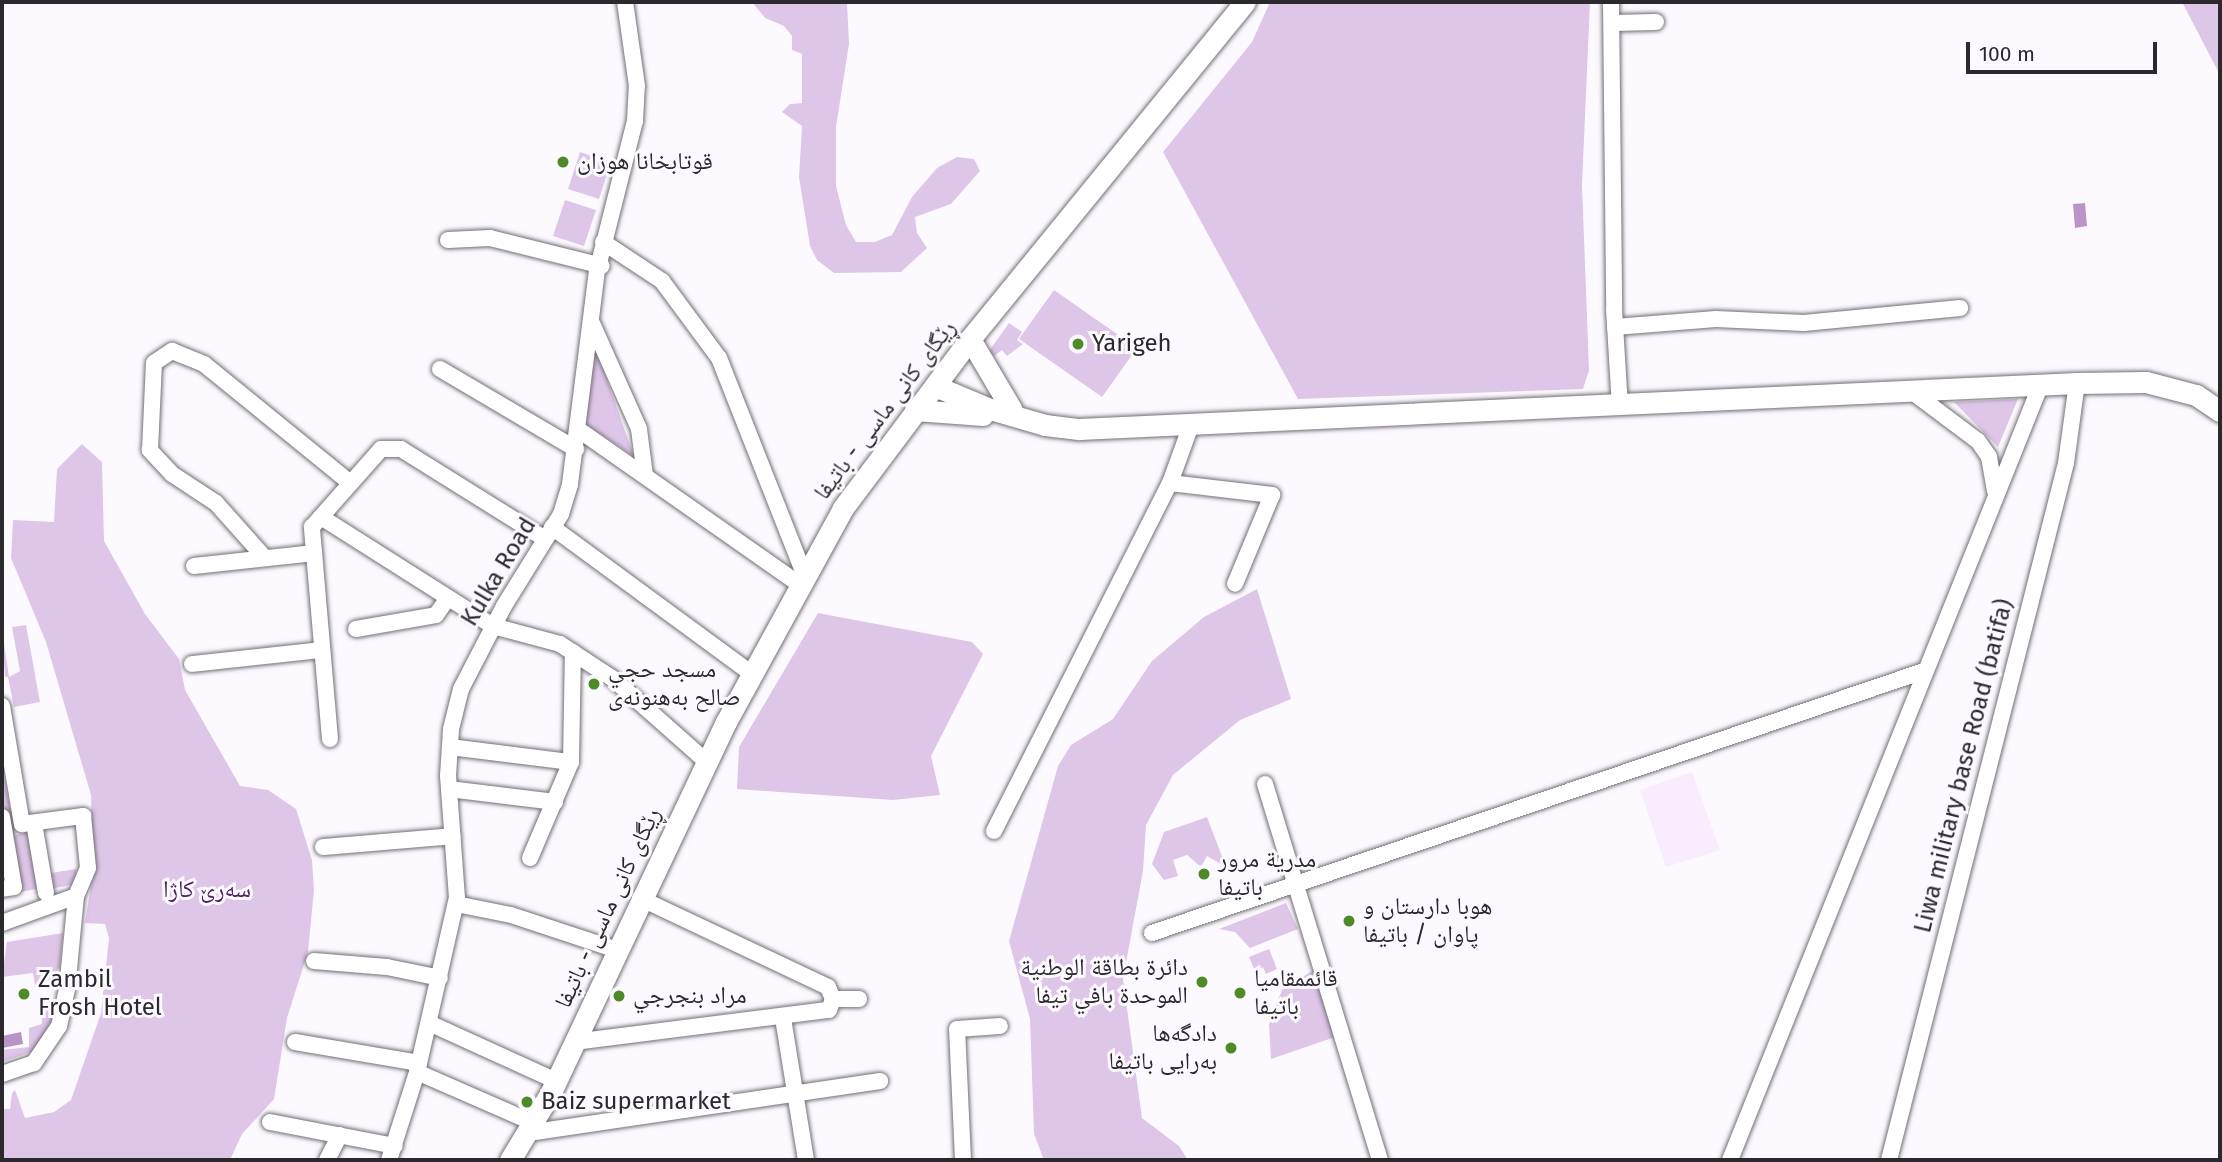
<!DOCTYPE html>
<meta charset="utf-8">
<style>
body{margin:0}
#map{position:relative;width:2222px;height:1162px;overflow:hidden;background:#fdfaff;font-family:"Fira Sans","Noto Naskh Arabic",sans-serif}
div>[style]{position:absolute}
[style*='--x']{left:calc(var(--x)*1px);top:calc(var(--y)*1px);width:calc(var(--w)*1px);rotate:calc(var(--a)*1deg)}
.built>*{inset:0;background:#f9ecfe}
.green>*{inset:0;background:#dec6e9}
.water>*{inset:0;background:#b894c7}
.roads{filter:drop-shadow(0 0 2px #746e77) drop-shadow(0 0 2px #746e77)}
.minor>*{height:16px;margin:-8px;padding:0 8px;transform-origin:8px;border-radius:8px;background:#fff}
.major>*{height:21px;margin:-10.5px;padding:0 10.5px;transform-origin:10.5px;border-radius:10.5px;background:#fff}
.dots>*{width:19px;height:19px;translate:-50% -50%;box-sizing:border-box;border:4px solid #fdfaff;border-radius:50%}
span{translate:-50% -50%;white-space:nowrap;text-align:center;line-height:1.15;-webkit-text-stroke:6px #fdfaff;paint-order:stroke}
.poi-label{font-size:24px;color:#2b292d}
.left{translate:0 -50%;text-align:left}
.right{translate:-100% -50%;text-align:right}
.street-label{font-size:24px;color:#2b292d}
.park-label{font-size:24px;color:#4f2261}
.frame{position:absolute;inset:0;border:4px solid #2b292d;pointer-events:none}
.scale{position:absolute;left:1966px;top:42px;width:191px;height:32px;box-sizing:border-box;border:4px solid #2b292d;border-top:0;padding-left:9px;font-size:21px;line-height:24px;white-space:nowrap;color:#2b292d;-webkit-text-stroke:5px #fdfaff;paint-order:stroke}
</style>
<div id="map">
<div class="built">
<div style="clip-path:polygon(1692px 772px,1720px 850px,1666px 867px,1640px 790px)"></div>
</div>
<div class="green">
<div style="clip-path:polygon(752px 2px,847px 2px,849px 44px,836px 127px,836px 186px,846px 225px,856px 242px,875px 242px,892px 235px,912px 197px,937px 168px,957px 157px,974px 159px,980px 171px,951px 204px,915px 217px,917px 233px,927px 248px,901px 272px,834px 273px,817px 260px,810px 246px,799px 177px,802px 126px,782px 112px,790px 104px,802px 103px,802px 54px,792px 50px,792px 36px,784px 26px,765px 18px)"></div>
<div style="clip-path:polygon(1270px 2px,1590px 2px,1582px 185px,1589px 370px,1583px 389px,1298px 399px,1163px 152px,1252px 42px)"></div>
<div style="clip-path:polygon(2182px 2px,2220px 2px,2220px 75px)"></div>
<div style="clip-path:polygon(580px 152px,611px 162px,599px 199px,568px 189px)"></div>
<div style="clip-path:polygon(565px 200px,596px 210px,584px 246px,553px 236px)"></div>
<div style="clip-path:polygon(1054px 290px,1137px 348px,1102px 397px,1019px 339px)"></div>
<div style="clip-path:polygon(1009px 323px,1022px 332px,1017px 340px,1023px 344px,1007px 356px,1002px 350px,994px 356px,989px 351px)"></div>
<div style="clip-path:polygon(593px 341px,634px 456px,585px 424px)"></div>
<div style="clip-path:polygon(2018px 399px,1998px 447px,1954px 402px)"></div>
<div style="clip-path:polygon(82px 444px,102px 462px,104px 541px,145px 614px,179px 659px,185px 690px,240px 786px,268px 790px,296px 809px,312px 860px,314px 890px,308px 952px,287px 1018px,274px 1099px,242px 1134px,230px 1160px,2px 1160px,2px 1109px,10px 1109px,12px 1093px,15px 1090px,25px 1118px,54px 1112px,71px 1100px,101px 1013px,109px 938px,105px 924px,85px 923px,93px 871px,91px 795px,46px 642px,11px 558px,13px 520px,54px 522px,57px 469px)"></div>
<div style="clip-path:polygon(1257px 589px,1291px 699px,1240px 720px,1173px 775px,1146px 825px,1143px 871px,1123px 979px,1142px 1118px,1179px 1146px,1188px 1160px,1044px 1160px,1034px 1134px,1030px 1019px,1009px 941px,1058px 766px,1071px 745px,1113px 719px,1152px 661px,1204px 617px)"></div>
<div style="clip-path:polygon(818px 613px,972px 642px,983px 654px,931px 756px,940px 795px,893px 800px,737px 789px,739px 747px)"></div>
<div style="clip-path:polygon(26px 625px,40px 702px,14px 707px,8px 677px,5px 677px,2px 630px,9px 677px,20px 671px,12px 627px)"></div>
<div style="clip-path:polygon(2px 766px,15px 835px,32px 832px,42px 888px,20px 892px,2px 794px)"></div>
<div style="clip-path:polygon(1207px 817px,1226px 867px,1207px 856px,1201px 867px,1187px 855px,1173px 860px,1178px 876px,1164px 880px,1152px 864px,1164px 832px)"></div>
<div style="clip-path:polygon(76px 869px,78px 884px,48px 889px,45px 874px)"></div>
<div style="clip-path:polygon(1286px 903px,1298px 929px,1250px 948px,1235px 932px,1219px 929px)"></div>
<div style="clip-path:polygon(63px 933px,60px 967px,46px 983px,35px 985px,33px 973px,2px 977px,7px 942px)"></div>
<div style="clip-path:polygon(1269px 949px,1277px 969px,1266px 974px,1263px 967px,1255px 971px,1249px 957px)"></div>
<div style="clip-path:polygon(1315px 969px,1338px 1036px,1271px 1059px,1269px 1024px,1282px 990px)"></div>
<div style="clip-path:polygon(55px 1001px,52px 1021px,37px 1050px,2px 1062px,2px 1050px,29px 1047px,29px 1028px,42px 1024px,41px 1004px)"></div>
</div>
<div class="water">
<div style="clip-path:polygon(2085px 203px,2087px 226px,2075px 228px,2073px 204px)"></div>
<div style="clip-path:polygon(21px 1032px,23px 1044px,2px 1048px,2px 1036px)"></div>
</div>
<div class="roads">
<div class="minor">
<div style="--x:1611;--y:2;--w:307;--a:89.4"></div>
<div style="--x:1614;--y:309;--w:97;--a:86.5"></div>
<div style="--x:1612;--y:23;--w:44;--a:-1.3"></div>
<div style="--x:448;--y:240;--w:42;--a:-2.7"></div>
<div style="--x:490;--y:238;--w:115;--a:14"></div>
<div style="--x:603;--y:242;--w:71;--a:33.5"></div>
<div style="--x:662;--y:281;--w:96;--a:53.5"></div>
<div style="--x:719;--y:358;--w:232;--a:68.5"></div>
<div style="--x:591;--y:321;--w:118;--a:66"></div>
<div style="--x:639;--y:429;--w:47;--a:82.7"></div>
<div style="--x:1615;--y:327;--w:101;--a:-4.5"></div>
<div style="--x:1716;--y:319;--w:88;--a:2.6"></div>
<div style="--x:1804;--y:323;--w:157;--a:-5.5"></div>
<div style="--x:440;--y:369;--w:158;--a:30.5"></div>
<div style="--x:1914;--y:393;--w:80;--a:36.9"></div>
<div style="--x:1978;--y:441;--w:19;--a:55"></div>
<div style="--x:1989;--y:457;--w:35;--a:80"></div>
<div style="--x:579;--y:430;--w:269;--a:35"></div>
<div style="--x:1170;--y:483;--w:103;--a:6.7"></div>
<div style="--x:1272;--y:495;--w:96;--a:112.6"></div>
<div style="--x:321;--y:517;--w:204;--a:32.4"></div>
<div style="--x:493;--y:626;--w:69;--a:15"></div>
<div style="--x:560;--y:644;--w:62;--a:33.2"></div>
<div style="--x:612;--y:678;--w:127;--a:41.5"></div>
<div style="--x:552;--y:527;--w:247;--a:36.3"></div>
<div style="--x:265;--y:558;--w:74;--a:-131.7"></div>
<div style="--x:216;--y:503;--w:53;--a:-146.6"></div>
<div style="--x:172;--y:474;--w:33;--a:-133"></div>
<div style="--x:150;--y:450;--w:87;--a:-87.4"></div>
<div style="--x:154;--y:363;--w:22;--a:-34"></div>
<div style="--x:172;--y:351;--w:35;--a:22"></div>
<div style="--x:204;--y:364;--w:187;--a:39.1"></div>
<div style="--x:194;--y:566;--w:121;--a:-6.2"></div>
<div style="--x:356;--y:629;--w:81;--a:-9.9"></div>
<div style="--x:436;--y:615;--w:21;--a:-55"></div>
<div style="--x:192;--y:664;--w:130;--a:-6.2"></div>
<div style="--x:2;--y:706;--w:120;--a:80.4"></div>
<div style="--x:22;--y:824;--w:62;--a:-7.5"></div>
<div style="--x:83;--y:816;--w:52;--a:84.5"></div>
<div style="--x:88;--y:868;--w:30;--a:113"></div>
<div style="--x:76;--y:896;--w:93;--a:95.5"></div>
<div style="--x:67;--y:989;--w:38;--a:102"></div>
<div style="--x:59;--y:1026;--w:45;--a:124"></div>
<div style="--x:34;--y:1063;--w:34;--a:161"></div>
<div style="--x:330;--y:739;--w:213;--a:-94.9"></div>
<div style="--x:312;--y:527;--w:104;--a:-48.5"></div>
<div style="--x:381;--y:449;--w:20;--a:0"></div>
<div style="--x:401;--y:449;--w:170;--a:32"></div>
<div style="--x:450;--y:747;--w:122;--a:7.1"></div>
<div style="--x:1265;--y:784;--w:393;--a:73"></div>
<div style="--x:449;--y:789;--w:107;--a:7"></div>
<div style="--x:2;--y:817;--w:71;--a:80.3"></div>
<div style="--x:14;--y:887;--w:12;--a:171"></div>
<div style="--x:34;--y:823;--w:71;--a:80.3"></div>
<div style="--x:994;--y:831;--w:390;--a:-63.2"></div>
<div style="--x:1170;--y:483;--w:62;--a:-70.1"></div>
<div style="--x:323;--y:847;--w:130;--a:-4.8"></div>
<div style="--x:530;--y:858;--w:104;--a:-66.9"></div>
<div style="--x:571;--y:762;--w:110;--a:-89"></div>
<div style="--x:456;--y:904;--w:56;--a:11.3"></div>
<div style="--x:511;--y:915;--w:112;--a:18.3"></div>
<div style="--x:2;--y:923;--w:79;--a:-20"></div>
<div style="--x:1152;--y:933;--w:815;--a:-18.75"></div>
<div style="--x:314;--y:961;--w:73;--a:4.7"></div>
<div style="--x:387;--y:967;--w:54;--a:11.7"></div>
<div style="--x:833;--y:999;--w:26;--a:0"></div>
<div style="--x:783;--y:1018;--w:144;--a:80.8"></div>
<div style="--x:429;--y:1023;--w:140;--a:24.5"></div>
<div style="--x:295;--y:1042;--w:126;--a:9.6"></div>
<div style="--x:574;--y:1042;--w:257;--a:-7.2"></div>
<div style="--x:829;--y:1010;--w:12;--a:-70"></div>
<div style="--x:833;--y:999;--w:13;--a:-113"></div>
<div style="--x:828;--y:987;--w:208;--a:-154.7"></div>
<div style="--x:417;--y:1072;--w:128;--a:23.6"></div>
<div style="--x:270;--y:1122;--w:127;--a:10.9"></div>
<div style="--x:528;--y:1133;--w:356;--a:-8.4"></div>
<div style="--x:327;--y:1160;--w:28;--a:-63"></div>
<div style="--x:389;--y:1160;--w:92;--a:-72.3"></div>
<div style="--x:417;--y:1072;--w:179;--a:-77.1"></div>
<div style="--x:457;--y:898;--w:122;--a:-94.2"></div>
<div style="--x:448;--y:776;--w:47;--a:-86.3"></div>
<div style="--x:451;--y:729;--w:41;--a:-76"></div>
<div style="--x:461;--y:689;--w:93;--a:-62.6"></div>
<div style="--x:504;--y:606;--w:108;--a:-58.2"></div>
<div style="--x:561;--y:514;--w:31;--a:-73"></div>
<div style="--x:570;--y:484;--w:215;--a:-82.8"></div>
<div style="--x:597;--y:271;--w:155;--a:-75.8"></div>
<div style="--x:635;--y:121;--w:35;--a:-87"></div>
<div style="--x:637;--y:86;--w:85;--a:-98.1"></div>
<div style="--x:963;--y:1160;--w:131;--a:-92.6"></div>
<div style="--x:957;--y:1029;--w:43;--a:-4"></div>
<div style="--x:1730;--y:1160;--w:836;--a:-68.16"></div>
<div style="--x:1889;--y:1160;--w:719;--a:-75.75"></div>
<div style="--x:2066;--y:463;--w:81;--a:-82.2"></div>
</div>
<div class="major">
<div style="--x:970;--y:339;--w:82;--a:59.4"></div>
<div style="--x:935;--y:386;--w:60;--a:22.7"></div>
<div style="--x:990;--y:409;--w:57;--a:16.2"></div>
<div style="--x:1045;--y:425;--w:34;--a:7"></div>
<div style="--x:1079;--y:429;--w:999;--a:-2.64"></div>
<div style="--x:2077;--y:383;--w:69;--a:-0.8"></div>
<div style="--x:2146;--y:382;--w:52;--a:14.6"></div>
<div style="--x:2196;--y:395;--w:29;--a:34"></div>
<div style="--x:915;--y:410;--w:68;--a:4.2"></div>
<div style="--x:510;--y:1160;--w:79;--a:-58.9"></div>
<div style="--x:551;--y:1092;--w:409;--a:-64.7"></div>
<div style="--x:726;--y:722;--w:244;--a:-61.3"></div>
<div style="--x:843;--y:508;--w:211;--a:-53.1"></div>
<div style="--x:970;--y:339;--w:435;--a:-50.8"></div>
</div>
</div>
<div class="dots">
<div style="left:563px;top:162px;background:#4f8a28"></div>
<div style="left:1078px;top:344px;background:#4f8a28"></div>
<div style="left:594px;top:684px;background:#4f8a28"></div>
<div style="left:1204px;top:874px;background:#4f8a28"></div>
<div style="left:1349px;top:921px;background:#4f8a28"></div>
<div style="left:1202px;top:982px;background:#4f8a28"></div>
<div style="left:1240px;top:993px;background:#4f8a28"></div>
<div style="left:24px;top:994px;background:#4f8a28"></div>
<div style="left:619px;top:996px;background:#4f8a28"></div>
<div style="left:1231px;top:1048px;background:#4f8a28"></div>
<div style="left:527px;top:1102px;background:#4f8a28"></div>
</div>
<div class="poi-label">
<span class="left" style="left:577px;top:162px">قوتابخانا هوزان</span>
<span class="left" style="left:1092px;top:344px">Yarigeh</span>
<span class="left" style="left:608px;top:684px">مسجد حجي<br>صالح بەھنونەی</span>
<span class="left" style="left:1218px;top:874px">مدرية مرور<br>باتيفا</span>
<span class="left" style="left:1363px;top:921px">هوبا دارستان و<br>پاوان / باتيفا</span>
<span class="right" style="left:1188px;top:982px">دائرة بطاقة الوطنية<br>الموحدة بافي تيفا</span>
<span class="left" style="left:1254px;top:993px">قائممقاميا<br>باتيفا</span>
<span class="left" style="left:38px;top:994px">Zambil<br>Frosh Hotel</span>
<span class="left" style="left:633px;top:996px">مراد بنجرجي</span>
<span class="right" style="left:1217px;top:1048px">دادگه‌ها<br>به‌رايى باتيفا</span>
<span class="left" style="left:541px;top:1102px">Baiz supermarket</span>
</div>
<div class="street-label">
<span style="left:885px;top:410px;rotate:-53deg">ڕێگای کانی ماسی - باتيفا</span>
<span style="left:499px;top:572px;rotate:-59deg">Kulka Road</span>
<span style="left:1964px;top:766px;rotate:-76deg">Liwa military base Road (batifa)</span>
<span style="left:608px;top:908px;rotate:-65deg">ڕێگای کانی ماسی - باتيفا</span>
</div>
<div class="park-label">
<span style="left:207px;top:890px">سەرێ کاژا</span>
</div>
<div class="frame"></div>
<div class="scale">100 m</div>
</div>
